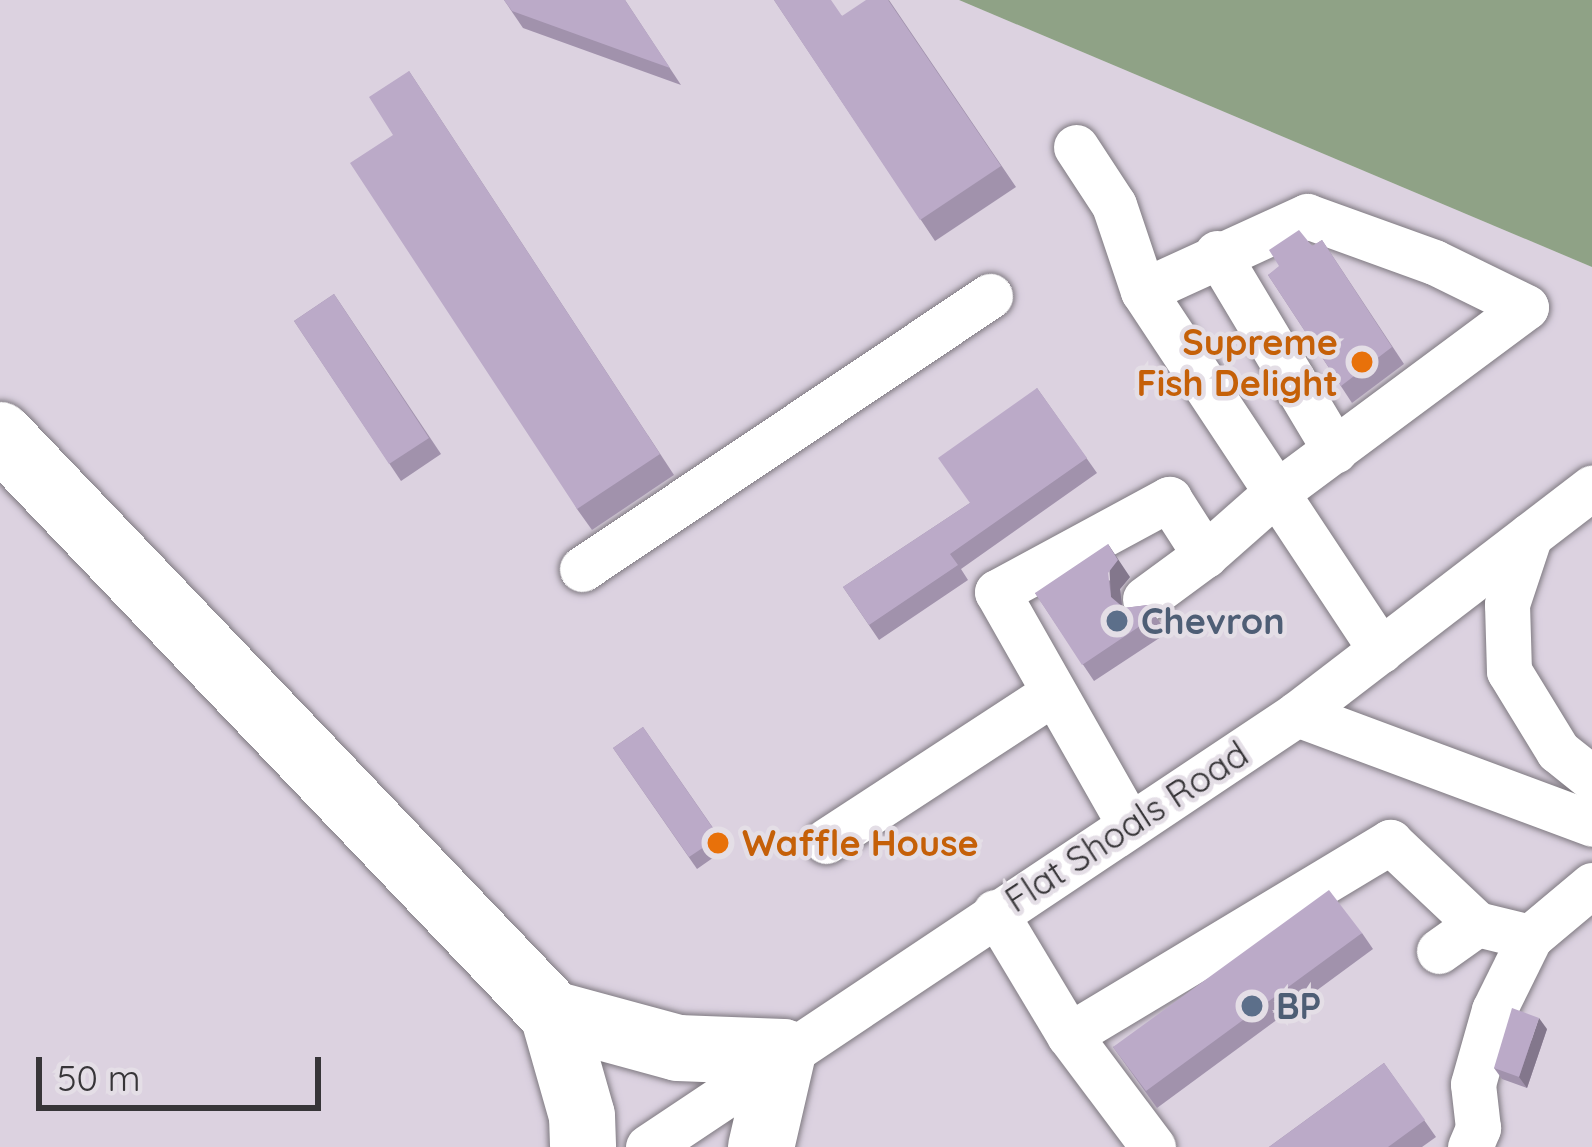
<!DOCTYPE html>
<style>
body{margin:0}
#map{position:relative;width:1592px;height:1147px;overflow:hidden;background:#e4dee6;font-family:Quicksand,sans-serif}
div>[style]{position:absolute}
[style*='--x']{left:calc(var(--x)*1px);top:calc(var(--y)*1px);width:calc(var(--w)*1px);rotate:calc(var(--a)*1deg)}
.built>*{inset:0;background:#dcd2e0}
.forest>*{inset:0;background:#8fa286}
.roads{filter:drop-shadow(0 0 3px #7e7980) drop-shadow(0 0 3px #7e7980)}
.minor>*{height:45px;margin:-22.5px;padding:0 22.5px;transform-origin:22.5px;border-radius:22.5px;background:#fff}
.highway>*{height:66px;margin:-33px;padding:0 33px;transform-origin:33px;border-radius:33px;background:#fff}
.wall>*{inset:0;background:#a192ac}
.shaded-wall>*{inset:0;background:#83778c}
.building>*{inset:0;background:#bbaac8}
.dots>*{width:33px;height:33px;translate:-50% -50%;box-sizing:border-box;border:6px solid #e4dee6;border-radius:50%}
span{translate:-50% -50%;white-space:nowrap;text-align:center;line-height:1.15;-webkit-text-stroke:9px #e4dee6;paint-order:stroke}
.food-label{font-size:36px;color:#c56008;font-weight:700}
.right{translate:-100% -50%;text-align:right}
.left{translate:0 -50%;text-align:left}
.service-label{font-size:36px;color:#4e5e75;font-weight:700}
.street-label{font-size:36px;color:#373538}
.scale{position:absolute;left:36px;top:1057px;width:285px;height:54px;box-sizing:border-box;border:6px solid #373538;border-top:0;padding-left:15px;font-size:36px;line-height:42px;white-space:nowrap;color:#373538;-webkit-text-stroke:9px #e4dee6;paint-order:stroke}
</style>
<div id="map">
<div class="built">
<div style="clip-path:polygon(0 0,959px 0,1592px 267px,1592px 1147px,0 1147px)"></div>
</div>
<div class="forest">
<div style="clip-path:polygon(959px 0,1592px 0,1592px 267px)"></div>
</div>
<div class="roads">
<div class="minor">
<div style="--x:1076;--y:147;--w:69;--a:56.8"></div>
<div style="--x:1114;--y:205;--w:91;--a:71.4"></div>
<div style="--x:1143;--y:291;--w:431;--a:56.5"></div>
<div style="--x:1217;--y:253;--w:230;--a:59.1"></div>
<div style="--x:1530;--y:535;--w:73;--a:108.4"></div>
<div style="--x:1507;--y:604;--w:67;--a:88.3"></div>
<div style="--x:1509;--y:671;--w:94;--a:58.5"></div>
<div style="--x:1558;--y:751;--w:43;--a:38.5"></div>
<div style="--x:582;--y:569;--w:491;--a:-33.8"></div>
<div style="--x:1145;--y:599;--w:74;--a:-36.3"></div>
<div style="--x:1297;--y:714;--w:315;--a:20.4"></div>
<div style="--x:1129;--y:824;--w:267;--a:-119.6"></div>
<div style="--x:997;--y:592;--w:196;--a:-28.4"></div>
<div style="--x:1169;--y:499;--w:67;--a:57.3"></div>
<div style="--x:1205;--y:555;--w:91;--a:-41.4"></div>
<div style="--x:1273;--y:495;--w:315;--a:-36.6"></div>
<div style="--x:1526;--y:307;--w:102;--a:-153.9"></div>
<div style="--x:1434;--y:262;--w:135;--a:-160.1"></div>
<div style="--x:1307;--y:216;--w:180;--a:155.4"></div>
<div style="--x:826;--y:841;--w:271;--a:-33.1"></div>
<div style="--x:995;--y:912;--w:144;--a:59"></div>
<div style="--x:1069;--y:1035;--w:140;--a:53.1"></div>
<div style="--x:1439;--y:951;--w:47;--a:-35.4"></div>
<div style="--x:1069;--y:1035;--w:375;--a:-31"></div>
<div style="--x:1390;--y:842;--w:120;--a:43.3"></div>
<div style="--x:1477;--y:924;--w:55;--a:13.8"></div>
<div style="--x:1530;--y:937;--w:81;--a:-40"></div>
<div style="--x:648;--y:1147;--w:780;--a:-33.71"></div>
<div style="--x:1297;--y:714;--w:372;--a:-37.5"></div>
<div style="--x:1470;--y:1147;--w:21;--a:-67"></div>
<div style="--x:1478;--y:1128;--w:44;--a:-96.5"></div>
<div style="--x:1473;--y:1084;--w:77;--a:-74.2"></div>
<div style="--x:1494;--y:1010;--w:81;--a:-63.7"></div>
</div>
<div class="highway">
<div style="--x:0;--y:435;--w:801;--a:46.32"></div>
<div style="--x:553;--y:1014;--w:106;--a:74.1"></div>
<div style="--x:582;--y:1116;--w:31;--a:88"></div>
<div style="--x:553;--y:1014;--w:130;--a:15.2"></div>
<div style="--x:678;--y:1048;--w:105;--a:2.2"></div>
<div style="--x:783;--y:1052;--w:98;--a:103"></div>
</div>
</div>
<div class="wall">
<div style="clip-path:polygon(504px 0,625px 0,681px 85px,523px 28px)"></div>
<div style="clip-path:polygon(774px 0,843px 16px,889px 0,1016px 187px,935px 241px)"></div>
<div style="clip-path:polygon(409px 71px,674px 475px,592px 530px,577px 509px,393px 135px)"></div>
<div style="clip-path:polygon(1322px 240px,1404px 364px,1352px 403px,1268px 275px)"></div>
<div style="clip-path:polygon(334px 294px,441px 454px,401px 481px,294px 321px)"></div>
<div style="clip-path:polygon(1037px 388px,1097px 473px,961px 569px,968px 580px,879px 640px,843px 587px,970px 503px)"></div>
<div style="clip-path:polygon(1130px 577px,1120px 589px,1122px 606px,1124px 608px,1148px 605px,1167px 633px,1094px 681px,1035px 593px)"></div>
<div style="clip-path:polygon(643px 727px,727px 848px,697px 869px,613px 748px)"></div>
<div style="clip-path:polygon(1362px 933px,1373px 949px,1157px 1108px,1113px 1047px)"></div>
<div style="clip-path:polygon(1547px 1029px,1527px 1088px,1502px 1079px,1494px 1068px)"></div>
<div style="clip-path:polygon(1384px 1063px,1436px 1137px,1422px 1147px,1269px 1147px)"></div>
</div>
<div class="shaded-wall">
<div style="clip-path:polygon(1108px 544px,1130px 577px,1120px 589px,1123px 614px,1111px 597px)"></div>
<div style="clip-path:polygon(1539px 1018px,1547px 1029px,1527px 1088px,1519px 1077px)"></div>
</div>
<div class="building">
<div style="clip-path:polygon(504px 0,625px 0,670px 68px,512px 11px)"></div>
<div style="clip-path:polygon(774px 0,831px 0,842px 16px,866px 0,888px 0,1001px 166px,920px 220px)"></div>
<div style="clip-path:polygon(409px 71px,660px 454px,577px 509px,350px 163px,393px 135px,369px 97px)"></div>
<div style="clip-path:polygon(1299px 230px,1312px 246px,1322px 240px,1392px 347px,1341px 386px,1268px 275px,1279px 266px,1269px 250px)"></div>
<div style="clip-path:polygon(334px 294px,429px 438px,389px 464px,294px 321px)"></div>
<div style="clip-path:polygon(1037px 388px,1087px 458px,950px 554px,958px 565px,869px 625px,843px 587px,970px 503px,938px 458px)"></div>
<div style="clip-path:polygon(1108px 544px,1118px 560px,1108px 573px,1111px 597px,1124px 608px,1148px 605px,1155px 616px,1082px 665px,1035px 593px)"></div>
<div style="clip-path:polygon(643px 727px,719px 837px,689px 857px,613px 748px)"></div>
<div style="clip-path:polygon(1329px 890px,1362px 933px,1146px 1091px,1113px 1047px)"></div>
<div style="clip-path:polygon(1512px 1008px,1539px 1018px,1519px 1077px,1494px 1068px)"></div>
<div style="clip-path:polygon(1384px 1063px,1425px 1120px,1388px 1147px,1269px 1147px)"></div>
</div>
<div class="dots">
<div style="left:1362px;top:362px;background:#e8710a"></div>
<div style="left:1117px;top:621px;background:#5c6f8a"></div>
<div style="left:718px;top:843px;background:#e8710a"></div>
<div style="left:1252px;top:1006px;background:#5c6f8a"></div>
</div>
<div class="food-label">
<span class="right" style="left:1338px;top:362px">Supreme<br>Fish Delight</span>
<span class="left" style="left:742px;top:843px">Waffle House</span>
</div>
<div class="service-label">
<span class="left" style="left:1141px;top:621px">Chevron</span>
<span class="left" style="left:1276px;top:1006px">BP</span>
</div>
<div class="street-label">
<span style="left:1126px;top:826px;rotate:-33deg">Flat Shoals Road</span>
</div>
<div class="scale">50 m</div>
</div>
